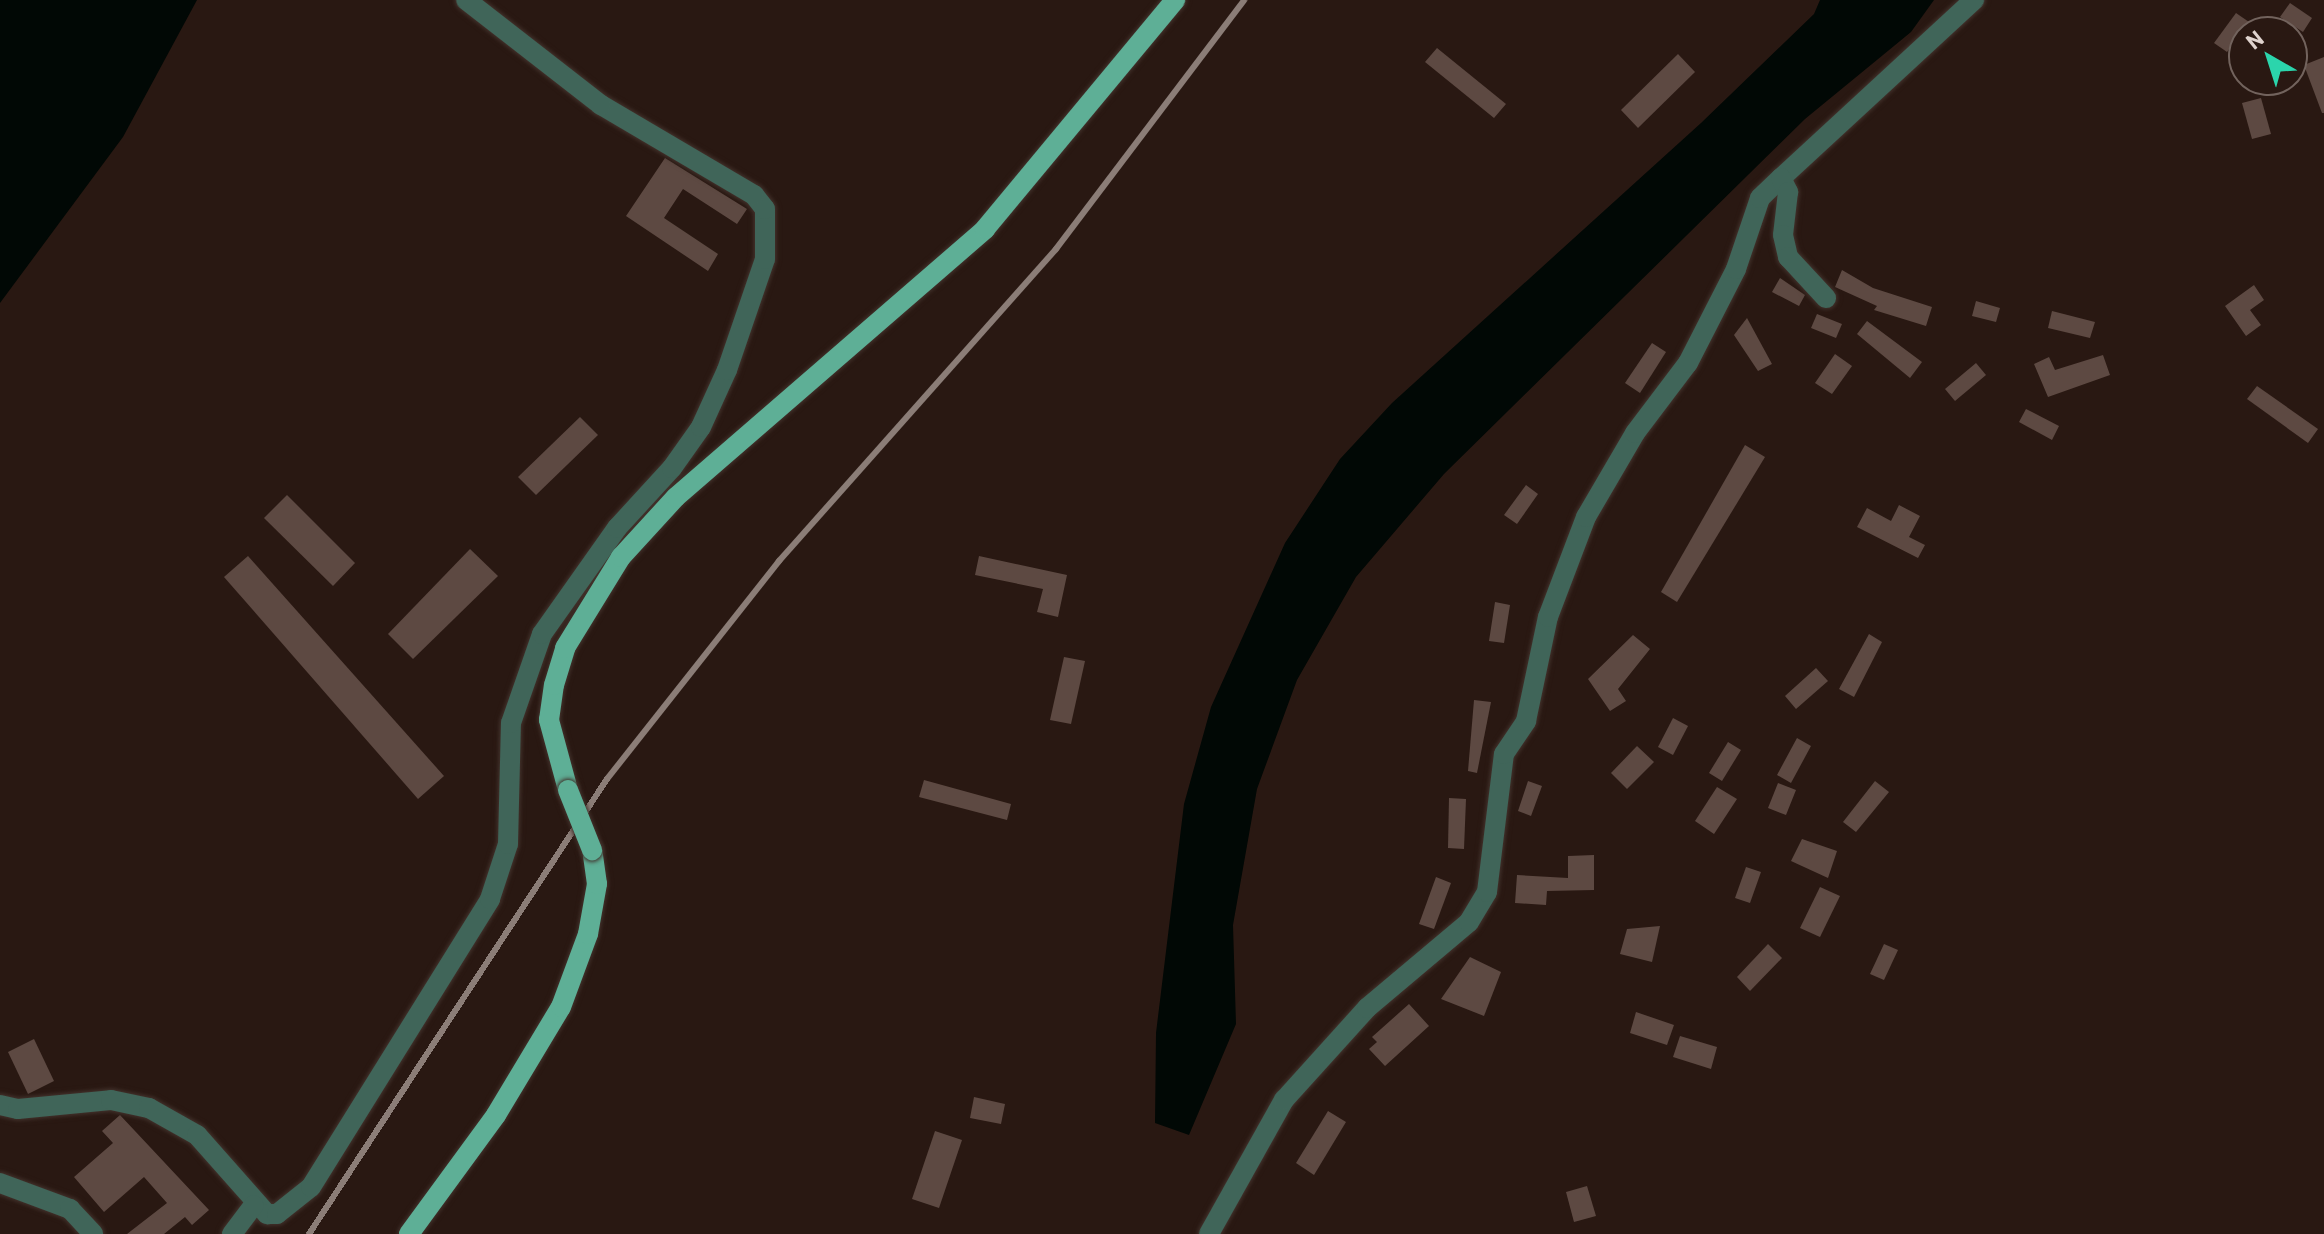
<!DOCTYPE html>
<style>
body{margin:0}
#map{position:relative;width:2324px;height:1234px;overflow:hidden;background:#291812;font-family:Barlow,sans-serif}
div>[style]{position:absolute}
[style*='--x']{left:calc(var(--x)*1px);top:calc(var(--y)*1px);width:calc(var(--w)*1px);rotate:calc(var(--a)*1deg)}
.water>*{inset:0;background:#010805}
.building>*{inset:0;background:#5d4942}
.roads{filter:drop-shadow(0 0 2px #42322c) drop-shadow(0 0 2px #42322c)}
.minor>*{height:20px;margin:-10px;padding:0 10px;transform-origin:10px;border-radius:10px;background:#406559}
.primary>*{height:20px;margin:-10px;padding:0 10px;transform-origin:10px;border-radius:10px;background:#5eaf96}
.rail>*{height:6px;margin:-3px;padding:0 3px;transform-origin:3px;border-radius:3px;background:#8b7d77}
.bridges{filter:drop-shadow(0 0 2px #42322c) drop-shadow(0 0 2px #42322c)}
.primary-bridge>*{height:20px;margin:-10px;padding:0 10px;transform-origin:10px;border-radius:10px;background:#5eaf96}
span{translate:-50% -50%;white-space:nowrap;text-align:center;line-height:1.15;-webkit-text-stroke:6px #291812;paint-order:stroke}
.north{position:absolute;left:2228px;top:16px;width:80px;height:80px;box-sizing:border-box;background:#291812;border:2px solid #72635d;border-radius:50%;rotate:321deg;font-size:22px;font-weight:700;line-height:32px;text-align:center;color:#dfd3ce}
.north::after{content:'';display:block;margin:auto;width:28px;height:36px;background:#2bd5ac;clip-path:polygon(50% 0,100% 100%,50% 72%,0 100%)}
</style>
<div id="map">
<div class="water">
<div style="clip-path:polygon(0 0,197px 0,123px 137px,0 303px)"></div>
<div style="clip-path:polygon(1820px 0,1934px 0,1911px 32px,1805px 119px,1444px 474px,1356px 577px,1297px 680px,1257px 789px,1233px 925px,1236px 1024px,1189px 1135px,1155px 1123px,1156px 1033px,1184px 804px,1211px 707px,1285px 543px,1340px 459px,1392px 403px,1701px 123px,1814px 14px)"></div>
</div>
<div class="building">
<div style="clip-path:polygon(2290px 3px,2312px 18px,2303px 32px,2280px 17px)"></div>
<div style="clip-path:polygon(2236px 13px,2249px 22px,2227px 52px,2214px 43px)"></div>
<div style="clip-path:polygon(1437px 48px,1506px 104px,1494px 118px,1425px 62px)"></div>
<div style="clip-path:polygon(1678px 54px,1695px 72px,1638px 128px,1621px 110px)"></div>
<div style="clip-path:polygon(2324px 57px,2324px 113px,2322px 113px,2304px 65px)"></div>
<div style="clip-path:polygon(2261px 98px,2271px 134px,2252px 139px,2242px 103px)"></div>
<div style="clip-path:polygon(665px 158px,747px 209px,737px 224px,683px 189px,664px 218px,718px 254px,708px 271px,626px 216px)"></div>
<div style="clip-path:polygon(1842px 270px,1873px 288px,1932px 307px,1926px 326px,1874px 310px,1877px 306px,1835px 287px)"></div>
<div style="clip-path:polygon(1780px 278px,1805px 295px,1799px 306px,1772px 292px)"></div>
<div style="clip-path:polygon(2254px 285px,2264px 300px,2250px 310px,2261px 325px,2246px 336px,2225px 306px)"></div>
<div style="clip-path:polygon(1976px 301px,2000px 308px,1996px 322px,1972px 316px)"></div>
<div style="clip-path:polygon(2052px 311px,2095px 322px,2090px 338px,2048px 328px)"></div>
<div style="clip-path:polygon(1817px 314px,1842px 324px,1836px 338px,1811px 328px)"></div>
<div style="clip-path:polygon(1747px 318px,1772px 364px,1758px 371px,1734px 335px)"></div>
<div style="clip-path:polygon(1867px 321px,1922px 362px,1910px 378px,1857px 334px)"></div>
<div style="clip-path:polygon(1652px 343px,1666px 352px,1640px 393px,1625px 383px)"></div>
<div style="clip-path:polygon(1835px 354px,1852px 366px,1832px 394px,1815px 383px)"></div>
<div style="clip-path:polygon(2103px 355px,2110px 375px,2048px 397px,2034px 364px,2049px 357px,2055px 370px)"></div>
<div style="clip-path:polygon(1976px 363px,1986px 375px,1955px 401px,1945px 389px)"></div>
<div style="clip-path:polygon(2257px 386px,2318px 429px,2308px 443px,2247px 399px)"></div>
<div style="clip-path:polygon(2026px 409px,2059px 426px,2052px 440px,2019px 422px)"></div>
<div style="clip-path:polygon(580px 417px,598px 435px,536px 495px,518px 477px)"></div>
<div style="clip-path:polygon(1745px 445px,1765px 457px,1677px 602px,1661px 592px)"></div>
<div style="clip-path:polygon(1526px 485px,1538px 494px,1517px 524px,1504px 515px)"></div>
<div style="clip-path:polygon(287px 495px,355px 563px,333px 586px,264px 518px)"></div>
<div style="clip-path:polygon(1899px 505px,1920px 516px,1909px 537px,1925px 545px,1918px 558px,1857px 527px,1867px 508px,1891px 521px)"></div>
<div style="clip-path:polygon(470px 549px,498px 576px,413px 659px,388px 634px)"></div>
<div style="clip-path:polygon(248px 556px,444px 776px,418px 799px,224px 577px)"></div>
<div style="clip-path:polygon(979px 556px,1067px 575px,1058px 617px,1037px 612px,1043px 589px,975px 575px)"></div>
<div style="clip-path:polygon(1495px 602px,1510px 605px,1504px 643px,1489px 641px)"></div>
<div style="clip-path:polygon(1869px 634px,1882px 642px,1854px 697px,1839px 689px)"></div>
<div style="clip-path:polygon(1633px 635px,1650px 649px,1618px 689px,1626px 701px,1610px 711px,1588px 679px)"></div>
<div style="clip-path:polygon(1064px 657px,1085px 661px,1071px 724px,1050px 720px)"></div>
<div style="clip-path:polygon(1816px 668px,1828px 681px,1796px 709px,1785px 696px)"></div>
<div style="clip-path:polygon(1474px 700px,1491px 702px,1477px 773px,1468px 771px)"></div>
<div style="clip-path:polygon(1673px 718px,1688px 726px,1673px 755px,1658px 747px)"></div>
<div style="clip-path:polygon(1797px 738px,1811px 746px,1791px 783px,1777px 775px)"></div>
<div style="clip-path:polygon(1728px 742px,1741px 750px,1722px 781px,1709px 773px)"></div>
<div style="clip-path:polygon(1637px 746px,1654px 762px,1627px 789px,1611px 773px)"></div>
<div style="clip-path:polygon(924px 780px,1011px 804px,1007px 820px,919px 797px)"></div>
<div style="clip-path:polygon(1528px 781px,1542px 786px,1531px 816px,1518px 811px)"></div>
<div style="clip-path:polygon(1875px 781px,1889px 792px,1856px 832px,1843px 822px)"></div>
<div style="clip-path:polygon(1778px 783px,1796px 790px,1786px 815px,1768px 808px)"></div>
<div style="clip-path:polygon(1717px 787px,1737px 799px,1714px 834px,1695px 821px)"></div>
<div style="clip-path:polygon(1449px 798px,1466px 799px,1464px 849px,1448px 848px)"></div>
<div style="clip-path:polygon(1802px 839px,1837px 851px,1828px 878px,1791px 861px)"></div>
<div style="clip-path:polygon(1594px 855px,1594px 890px,1547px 891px,1546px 905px,1515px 903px,1517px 875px,1568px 878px,1568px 856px)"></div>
<div style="clip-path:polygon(1746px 867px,1761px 872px,1750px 903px,1735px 898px)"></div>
<div style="clip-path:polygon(1436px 877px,1451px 883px,1434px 929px,1419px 924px)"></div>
<div style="clip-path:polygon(1820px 887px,1840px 896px,1820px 937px,1800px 928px)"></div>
<div style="clip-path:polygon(1660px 926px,1652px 962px,1620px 954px,1627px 929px)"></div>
<div style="clip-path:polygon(1768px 944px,1782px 958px,1750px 991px,1737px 977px)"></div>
<div style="clip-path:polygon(1884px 944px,1898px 950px,1884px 980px,1870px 974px)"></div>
<div style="clip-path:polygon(1470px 957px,1501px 972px,1484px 1016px,1441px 999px)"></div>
<div style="clip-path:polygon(1409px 1004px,1429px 1026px,1385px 1066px,1369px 1049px,1377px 1042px,1372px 1037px)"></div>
<div style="clip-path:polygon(1636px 1012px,1674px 1025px,1667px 1045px,1630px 1033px)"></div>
<div style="clip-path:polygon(1680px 1036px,1717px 1047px,1711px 1069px,1673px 1057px)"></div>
<div style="clip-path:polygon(34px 1039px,54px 1081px,28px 1094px,8px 1052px)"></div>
<div style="clip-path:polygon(974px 1097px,1005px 1104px,1001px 1124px,970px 1118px)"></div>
<div style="clip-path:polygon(1328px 1111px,1346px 1122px,1314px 1175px,1296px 1163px)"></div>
<div style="clip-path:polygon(120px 1115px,209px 1210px,192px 1225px,185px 1217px,164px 1234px,127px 1234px,167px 1203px,144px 1177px,104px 1212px,74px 1177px,113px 1143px,102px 1131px)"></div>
<div style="clip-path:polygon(935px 1131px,962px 1140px,939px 1208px,912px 1199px)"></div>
<div style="clip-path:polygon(1587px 1186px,1596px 1216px,1574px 1222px,1566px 1192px)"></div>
</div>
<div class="roads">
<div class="minor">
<div style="--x:1781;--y:178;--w:263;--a:-42.7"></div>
<div style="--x:0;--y:1105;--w:18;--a:13"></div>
<div style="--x:18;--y:1109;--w:93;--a:-5.5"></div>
<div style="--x:111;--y:1100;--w:39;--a:12"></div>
<div style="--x:149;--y:1108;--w:55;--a:29.4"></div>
<div style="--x:197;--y:1135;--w:106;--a:48.5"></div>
<div style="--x:267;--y:1214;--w:10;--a:0"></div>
<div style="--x:277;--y:1214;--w:43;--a:-38.5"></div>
<div style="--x:311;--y:1187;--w:339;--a:-58.1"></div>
<div style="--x:490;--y:899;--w:58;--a:-71.9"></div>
<div style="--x:508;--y:844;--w:121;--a:-88.6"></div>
<div style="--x:511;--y:723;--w:94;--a:-70.8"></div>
<div style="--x:542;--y:634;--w:130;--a:-54.7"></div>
<div style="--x:617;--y:528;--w:81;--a:-47.5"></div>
<div style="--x:672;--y:468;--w:50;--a:-54.7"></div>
<div style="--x:701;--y:427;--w:63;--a:-65.5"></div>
<div style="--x:727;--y:370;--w:117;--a:-71.1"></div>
<div style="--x:765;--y:259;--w:50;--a:-90"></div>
<div style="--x:765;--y:209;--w:18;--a:-128"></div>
<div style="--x:754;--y:195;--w:178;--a:-149.5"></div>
<div style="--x:601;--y:105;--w:171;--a:-142.1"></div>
<div style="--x:0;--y:1183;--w:75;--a:20.4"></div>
<div style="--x:70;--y:1209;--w:34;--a:47"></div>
<div style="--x:232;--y:1234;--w:36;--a:-53"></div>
<div style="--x:1209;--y:1234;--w:154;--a:-60.8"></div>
<div style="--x:1284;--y:1100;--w:124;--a:-47.9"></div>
<div style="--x:1367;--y:1008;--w:133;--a:-40.1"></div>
<div style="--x:1469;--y:922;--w:35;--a:-59"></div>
<div style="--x:1487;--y:892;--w:139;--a:-83"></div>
<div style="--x:1504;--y:754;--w:40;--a:-56"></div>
<div style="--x:1526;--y:721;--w:106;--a:-78.1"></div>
<div style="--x:1548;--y:617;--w:107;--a:-69.2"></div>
<div style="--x:1586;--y:517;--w:97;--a:-59.7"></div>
<div style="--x:1635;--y:433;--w:88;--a:-52.9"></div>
<div style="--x:1688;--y:363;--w:106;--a:-62.9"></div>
<div style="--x:1736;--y:269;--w:75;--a:-71.3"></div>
<div style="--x:1760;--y:198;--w:29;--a:-44"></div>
<div style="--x:1781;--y:178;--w:16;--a:63"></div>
<div style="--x:1788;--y:192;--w:43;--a:96.6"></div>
<div style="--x:1783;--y:235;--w:23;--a:77"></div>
<div style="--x:1788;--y:257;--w:56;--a:47.2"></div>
</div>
<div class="primary">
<div style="--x:568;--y:790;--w:73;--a:-105.2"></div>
<div style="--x:549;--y:720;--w:35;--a:-82"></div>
<div style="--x:554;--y:685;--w:39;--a:-73"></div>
<div style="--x:565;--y:648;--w:107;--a:-58.4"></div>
<div style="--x:621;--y:557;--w:81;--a:-47.5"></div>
<div style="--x:676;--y:497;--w:409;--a:-40.9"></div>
<div style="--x:985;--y:229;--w:298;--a:-50.3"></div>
<div style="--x:409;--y:1234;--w:147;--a:-53.8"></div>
<div style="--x:496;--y:1115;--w:126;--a:-59"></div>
<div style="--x:561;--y:1007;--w:78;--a:-69.7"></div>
<div style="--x:588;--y:934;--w:51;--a:-79.8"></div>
<div style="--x:597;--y:884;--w:34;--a:-98"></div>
</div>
</div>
<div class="rail">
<div style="--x:309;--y:1234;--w:544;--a:-56.78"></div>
<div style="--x:607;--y:779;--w:278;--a:-51.7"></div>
<div style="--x:779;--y:561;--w:417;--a:-48.4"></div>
<div style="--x:1056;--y:249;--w:312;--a:-52.9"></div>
</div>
<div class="bridges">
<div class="primary-bridge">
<div style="--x:568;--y:790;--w:65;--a:68.2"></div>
</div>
</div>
<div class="north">N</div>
</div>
